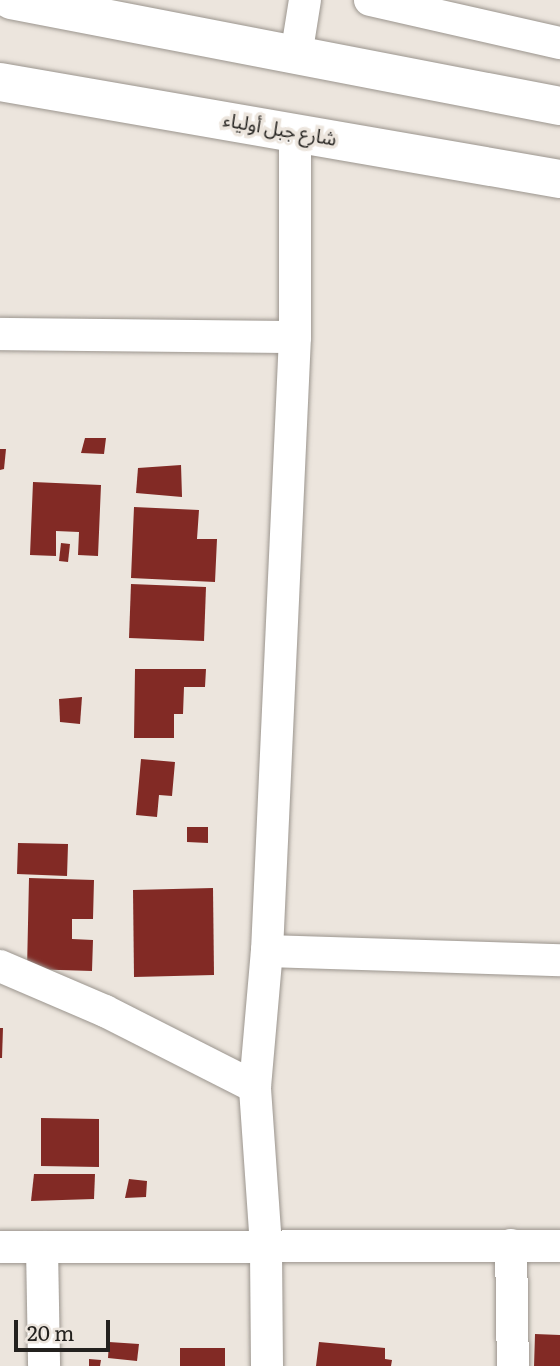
<!DOCTYPE html>
<meta charset="utf-8">
<style>
body{margin:0}
#map{position:relative;width:560px;height:1366px;overflow:hidden;background:#ece5dd;font-family:Literata,"Noto Sans Arabic",serif}
div>[style]{position:absolute}
[style*='--x']{left:calc(var(--x)*1px);top:calc(var(--y)*1px);width:calc(var(--w)*1px);rotate:calc(var(--a)*1deg)}
.building>*{inset:0;background:#822a25}
.roads{filter:drop-shadow(0 0 2px #9b958e) drop-shadow(0 0 2px #9b958e)}
.minor>*{height:32px;margin:-16px;padding:0 16px;transform-origin:16px;border-radius:16px;background:#fff}
.primary>*{height:38px;margin:-19px;padding:0 19px;transform-origin:19px;border-radius:19px;background:#fff}
span{translate:-50% -50%;white-space:nowrap;text-align:center;line-height:1.15;-webkit-text-stroke:7px #ece5dd;paint-order:stroke}
.street-label{font-size:19px;color:#23211e}
.scale{position:absolute;left:14px;top:1320px;width:96px;height:32px;box-sizing:border-box;border:4px solid #23211e;border-top:0;padding-left:9px;font-size:21px;line-height:24px;white-space:nowrap;color:#23211e;-webkit-text-stroke:5px #ece5dd;paint-order:stroke}
</style>
<div id="map">
<div class="building">
<div style="clip-path:polygon(85px 438px,106px 438px,104px 454px,81px 453px)"></div>
<div style="clip-path:polygon(0 449px,6px 449px,4px 469px,0 470px)"></div>
<div style="clip-path:polygon(181px 465px,182px 497px,136px 493px,138px 468px)"></div>
<div style="clip-path:polygon(33px 482px,101px 485px,98px 556px,78px 555px,79px 532px,56px 531px,56px 556px,30px 555px)"></div>
<div style="clip-path:polygon(134px 507px,199px 510px,197px 539px,217px 539px,215px 582px,131px 578px)"></div>
<div style="clip-path:polygon(61px 543px,70px 544px,68px 562px,59px 561px)"></div>
<div style="clip-path:polygon(131px 584px,206px 587px,204px 641px,129px 638px)"></div>
<div style="clip-path:polygon(135px 669px,206px 669px,205px 687px,184px 687px,183px 714px,174px 714px,174px 738px,134px 738px)"></div>
<div style="clip-path:polygon(82px 697px,80px 724px,60px 722px,59px 699px)"></div>
<div style="clip-path:polygon(141px 759px,175px 762px,172px 796px,159px 795px,157px 817px,136px 815px)"></div>
<div style="clip-path:polygon(187px 827px,208px 827px,208px 843px,187px 842px)"></div>
<div style="clip-path:polygon(18px 843px,68px 844px,67px 876px,17px 874px)"></div>
<div style="clip-path:polygon(29px 878px,94px 880px,93px 919px,72px 919px,72px 939px,93px 940px,92px 971px,27px 969px)"></div>
<div style="clip-path:polygon(213px 888px,214px 975px,134px 977px,133px 890px)"></div>
<div style="clip-path:polygon(0 1028px,3px 1028px,2px 1058px,0 1058px)"></div>
<div style="clip-path:polygon(41px 1118px,99px 1119px,99px 1167px,41px 1166px)"></div>
<div style="clip-path:polygon(34px 1174px,95px 1174px,94px 1199px,31px 1201px)"></div>
<div style="clip-path:polygon(129px 1179px,147px 1181px,146px 1197px,125px 1198px)"></div>
<div style="clip-path:polygon(535px 1334px,560px 1335px,560px 1366px,534px 1366px)"></div>
<div style="clip-path:polygon(109px 1342px,139px 1344px,137px 1361px,108px 1358px)"></div>
<div style="clip-path:polygon(319px 1342px,385px 1348px,385px 1359px,392px 1360px,391px 1366px,316px 1366px)"></div>
<div style="clip-path:polygon(180px 1348px,225px 1348px,225px 1366px,180px 1366px)"></div>
<div style="clip-path:polygon(89px 1359px,101px 1360px,100px 1366px,89px 1366px)"></div>
</div>
<div class="roads">
<div class="minor">
<div style="--x:370;--y:0;--w:195;--a:12.8"></div>
<div style="--x:296;--y:56;--w:57;--a:-80.9"></div>
<div style="--x:0;--y:334;--w:295;--a:0.6"></div>
<div style="--x:267;--y:951;--w:293;--a:1.8"></div>
<div style="--x:0;--y:966;--w:114;--a:23.2"></div>
<div style="--x:105;--y:1011;--w:168;--a:26.9"></div>
<div style="--x:511;--y:1245;--w:121;--a:89.1"></div>
<div style="--x:0;--y:1247;--w:560;--a:-0.1"></div>
<div style="--x:42;--y:1247;--w:119;--a:89"></div>
<div style="--x:267;--y:1366;--w:120;--a:-90.5"></div>
<div style="--x:266;--y:1246;--w:159;--a:-94"></div>
<div style="--x:255;--y:1087;--w:137;--a:-85"></div>
<div style="--x:267;--y:951;--w:615;--a:-87.39"></div>
<div style="--x:295;--y:337;--w:206;--a:-90"></div>
</div>
<div class="primary">
<div style="--x:11;--y:0;--w:559;--a:10.93"></div>
<div style="--x:0;--y:82;--w:568;--a:9.83"></div>
</div>
</div>
<div class="street-label">
<span style="left:280px;top:129px;rotate:10deg">شارع جبل أولياء</span>
</div>
<div class="scale">20 m</div>
</div>
